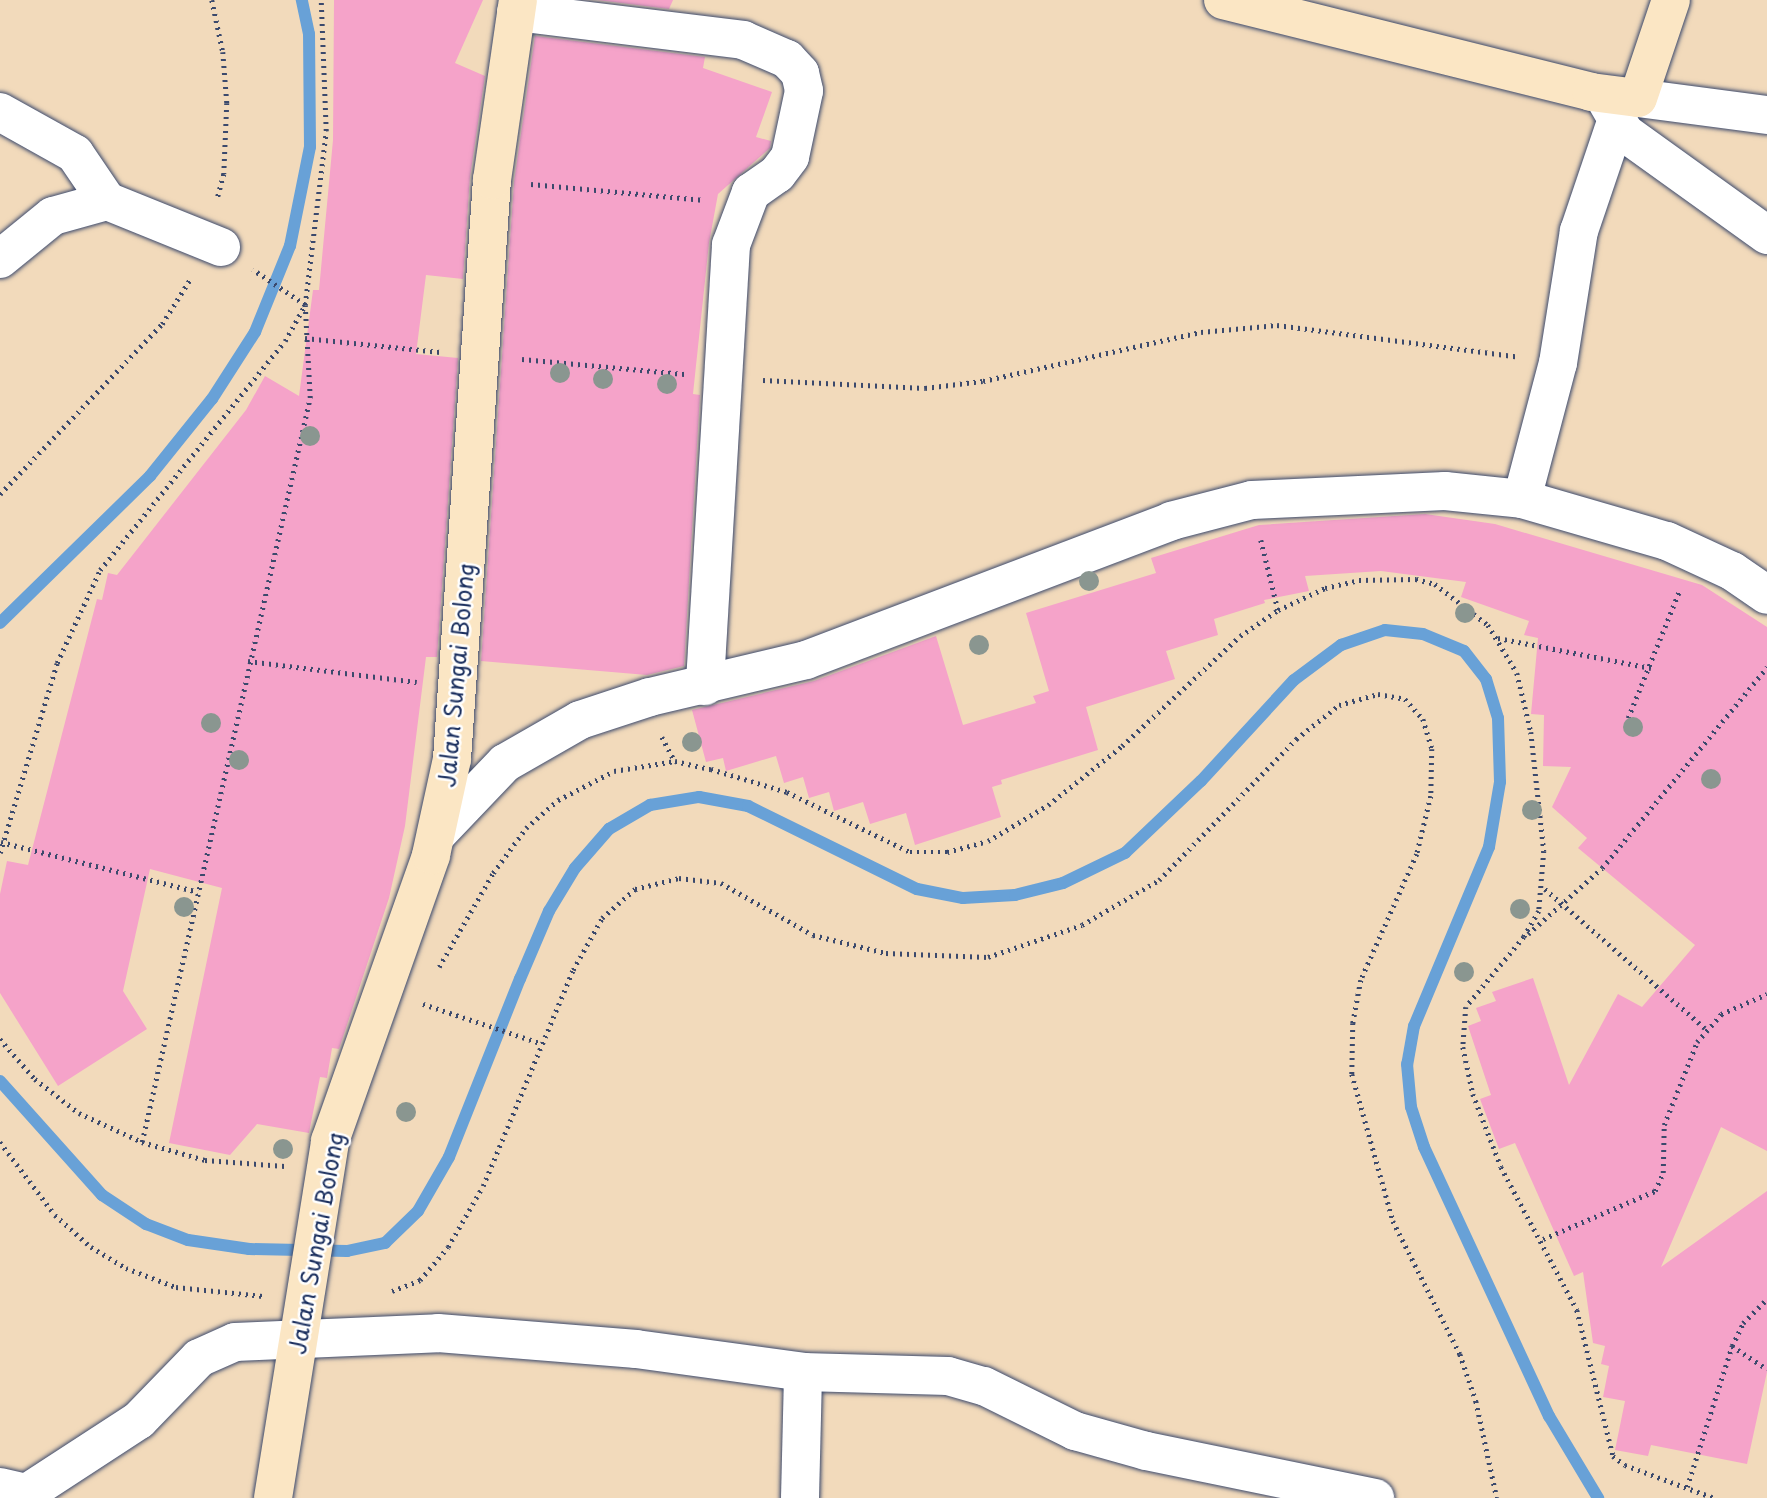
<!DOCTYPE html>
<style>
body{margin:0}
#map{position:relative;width:1767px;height:1498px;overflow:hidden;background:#f2dabb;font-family:"Playpen Sans",sans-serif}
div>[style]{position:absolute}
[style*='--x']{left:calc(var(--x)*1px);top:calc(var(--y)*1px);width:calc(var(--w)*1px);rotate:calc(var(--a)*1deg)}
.stream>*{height:12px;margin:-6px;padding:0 6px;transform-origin:6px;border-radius:6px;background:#68a1d7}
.building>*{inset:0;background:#f5a3c9}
.path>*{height:4.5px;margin-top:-2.25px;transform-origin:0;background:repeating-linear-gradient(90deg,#3b496c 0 2px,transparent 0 7px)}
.roads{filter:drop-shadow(0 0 2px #3b496c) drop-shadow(0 0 2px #3b496c)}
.street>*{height:38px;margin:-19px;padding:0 19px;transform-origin:19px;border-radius:19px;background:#fff}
.secondary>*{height:38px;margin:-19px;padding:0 19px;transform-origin:19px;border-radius:19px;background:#fbe6c4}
.trees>*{width:20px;height:20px;margin:-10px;border-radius:50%;background:#8a9690}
span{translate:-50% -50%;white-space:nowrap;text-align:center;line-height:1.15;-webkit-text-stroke:5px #fff;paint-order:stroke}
.street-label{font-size:23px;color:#1b2f5e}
</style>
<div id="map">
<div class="stream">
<div style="--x:0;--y:623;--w:210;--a:-44.4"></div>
<div style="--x:150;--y:476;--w:99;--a:-51.2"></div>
<div style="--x:212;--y:399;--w:80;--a:-57.3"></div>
<div style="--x:255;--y:332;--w:93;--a:-67.9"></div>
<div style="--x:290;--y:246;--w:101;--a:-78.6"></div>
<div style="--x:310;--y:147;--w:113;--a:-90.5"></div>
<div style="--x:309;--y:34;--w:35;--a:-102"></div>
<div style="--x:0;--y:1081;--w:153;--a:48.2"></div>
<div style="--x:102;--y:1195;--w:53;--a:33.4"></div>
<div style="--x:146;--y:1224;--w:45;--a:20.9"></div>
<div style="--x:188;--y:1240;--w:62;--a:8.4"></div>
<div style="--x:249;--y:1249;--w:98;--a:1.2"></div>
<div style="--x:347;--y:1251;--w:39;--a:-12"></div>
<div style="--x:385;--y:1243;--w:46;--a:-44.1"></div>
<div style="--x:418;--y:1211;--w:62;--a:-60.1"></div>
<div style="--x:449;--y:1157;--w:192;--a:-68.3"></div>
<div style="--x:520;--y:979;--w:74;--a:-66.9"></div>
<div style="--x:549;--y:911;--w:50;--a:-58.8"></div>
<div style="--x:575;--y:868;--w:52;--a:-48.9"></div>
<div style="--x:609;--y:829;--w:48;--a:-30.3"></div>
<div style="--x:650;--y:805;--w:50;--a:-9.3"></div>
<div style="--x:699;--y:797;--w:50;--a:10.4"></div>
<div style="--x:748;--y:806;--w:188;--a:26.2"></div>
<div style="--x:917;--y:889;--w:47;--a:11.1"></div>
<div style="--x:963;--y:898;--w:52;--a:-3.3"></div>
<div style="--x:1015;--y:895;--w:49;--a:-14"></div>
<div style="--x:1063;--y:883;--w:69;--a:-25.8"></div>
<div style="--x:1125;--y:853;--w:105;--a:-43.5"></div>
<div style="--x:1201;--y:781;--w:137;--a:-47.4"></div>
<div style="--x:1294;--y:680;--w:59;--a:-36.7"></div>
<div style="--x:1341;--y:645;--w:46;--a:-18.8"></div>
<div style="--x:1385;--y:630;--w:38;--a:6"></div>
<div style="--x:1423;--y:634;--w:44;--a:22.5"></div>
<div style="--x:1464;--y:651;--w:36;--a:52"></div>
<div style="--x:1486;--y:679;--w:41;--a:72.9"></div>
<div style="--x:1498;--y:718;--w:64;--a:88.2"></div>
<div style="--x:1500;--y:782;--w:66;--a:99.6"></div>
<div style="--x:1489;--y:847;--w:194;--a:112.7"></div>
<div style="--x:1414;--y:1026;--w:39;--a:100"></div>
<div style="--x:1407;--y:1064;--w:43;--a:84.7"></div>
<div style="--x:1411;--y:1107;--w:42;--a:72"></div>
<div style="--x:1424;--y:1147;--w:297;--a:65.1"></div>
<div style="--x:1549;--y:1416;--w:96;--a:59.1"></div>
</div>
<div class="building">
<div style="clip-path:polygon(334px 0,483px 0,455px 63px,485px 76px,470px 177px,463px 279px,426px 275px,416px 354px,458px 358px,437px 657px,426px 657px,405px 826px,389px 898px,339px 1049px,332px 1048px,327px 1078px,320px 1077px,309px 1133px,257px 1124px,230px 1155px,169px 1143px,222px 888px,150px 869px,123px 991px,147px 1029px,58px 1086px,0 993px,0 894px,7px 861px,28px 865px,97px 599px,102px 600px,108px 573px,117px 575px,246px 410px,265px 376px,299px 396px,313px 290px,319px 290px,333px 140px)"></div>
<div style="clip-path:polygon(597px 0,673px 0,669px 9px)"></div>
<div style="clip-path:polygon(535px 36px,705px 57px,703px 68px,772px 92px,756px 137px,771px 141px,770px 148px,718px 194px,709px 243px,693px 394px,700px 395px,684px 666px,647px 675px,481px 661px,514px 182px)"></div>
<div style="clip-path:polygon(1425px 514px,1495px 524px,1702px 585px,1767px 627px,1767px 1151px,1721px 1127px,1661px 1267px,1767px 1191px,1767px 1372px,1747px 1464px,1651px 1445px,1648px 1456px,1615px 1450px,1625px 1401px,1603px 1397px,1609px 1366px,1601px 1364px,1605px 1346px,1593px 1343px,1583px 1272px,1574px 1276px,1515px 1143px,1499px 1149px,1480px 1099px,1491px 1095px,1468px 1026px,1481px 1021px,1476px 1008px,1496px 1001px,1492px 992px,1533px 978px,1569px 1085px,1618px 994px,1642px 1007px,1695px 945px,1578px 848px,1587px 838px,1552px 807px,1571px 767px,1543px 766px,1544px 715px,1531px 714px,1538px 638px,1524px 635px,1529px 621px,1461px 597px,1466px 582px,1381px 571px,1305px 576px,1309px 591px,1264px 600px,1265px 603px,1214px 619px,1218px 635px,1166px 651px,1175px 679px,1086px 707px,1098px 750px,1001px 780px,1002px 784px,992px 787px,1001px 817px,915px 845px,906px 813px,870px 824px,863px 802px,834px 811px,829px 792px,809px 798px,803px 777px,784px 783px,776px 756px,726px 771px,723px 758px,706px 762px,692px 710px,814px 681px,936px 636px,963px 725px,1036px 703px,1033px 696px,1049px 691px,1026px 613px,1156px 573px,1151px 558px,1259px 525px)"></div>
</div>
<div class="path">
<div style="--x:212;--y:0;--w:53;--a:78.1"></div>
<div style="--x:223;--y:52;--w:51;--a:85.5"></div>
<div style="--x:227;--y:103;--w:71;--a:92.4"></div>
<div style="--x:224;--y:174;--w:27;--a:105"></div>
<div style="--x:531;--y:184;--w:174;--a:5.3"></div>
<div style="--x:305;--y:338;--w:136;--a:5.9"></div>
<div style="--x:522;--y:359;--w:163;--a:5.3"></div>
<div style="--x:763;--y:380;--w:162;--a:2.8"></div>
<div style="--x:925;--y:388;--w:58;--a:-6.9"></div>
<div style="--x:983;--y:381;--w:223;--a:-12.7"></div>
<div style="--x:1201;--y:332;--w:76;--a:-5.3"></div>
<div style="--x:1277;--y:325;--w:244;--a:7.5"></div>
<div style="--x:0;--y:494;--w:235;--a:-46.4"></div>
<div style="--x:162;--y:324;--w:54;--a:-57.8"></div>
<div style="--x:1261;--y:540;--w:72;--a:76.3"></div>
<div style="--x:1498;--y:638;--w:156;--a:11.1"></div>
<div style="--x:248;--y:661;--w:170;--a:7.1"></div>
<div style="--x:1628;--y:718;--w:136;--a:-68"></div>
<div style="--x:662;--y:737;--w:27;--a:62"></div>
<div style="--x:1;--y:842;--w:203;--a:14.2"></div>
<div style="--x:0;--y:853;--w:198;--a:-73.3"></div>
<div style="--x:57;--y:663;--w:102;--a:-65.2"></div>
<div style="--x:100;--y:570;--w:294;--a:-51.1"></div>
<div style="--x:285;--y:341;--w:41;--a:-60.9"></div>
<div style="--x:305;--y:305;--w:175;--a:-83.1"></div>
<div style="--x:326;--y:131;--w:131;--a:-92.2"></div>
<div style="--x:1545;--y:889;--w:212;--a:41"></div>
<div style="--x:1528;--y:934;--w:99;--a:-41.7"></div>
<div style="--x:1602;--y:868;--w:260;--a:-50.6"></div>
<div style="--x:439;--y:967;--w:108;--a:-60.1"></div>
<div style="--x:493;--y:873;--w:56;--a:-53.7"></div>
<div style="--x:526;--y:828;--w:43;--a:-41.2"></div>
<div style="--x:558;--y:800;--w:63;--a:-27.4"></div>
<div style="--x:614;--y:771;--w:62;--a:-9.3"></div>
<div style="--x:675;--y:761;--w:37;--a:13"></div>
<div style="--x:711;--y:769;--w:79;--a:16.8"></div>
<div style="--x:787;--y:792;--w:137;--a:26"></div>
<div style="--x:910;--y:852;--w:37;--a:0"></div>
<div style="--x:947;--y:852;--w:42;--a:-15"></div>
<div style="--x:988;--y:841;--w:70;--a:-31"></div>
<div style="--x:1048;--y:805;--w:95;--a:-38.6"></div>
<div style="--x:1122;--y:746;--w:161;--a:-43"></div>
<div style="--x:1240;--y:636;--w:46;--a:-34.4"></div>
<div style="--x:1278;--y:610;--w:52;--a:-25.1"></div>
<div style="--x:1325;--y:588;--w:35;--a:-13"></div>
<div style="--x:1359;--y:580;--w:57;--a:-1"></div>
<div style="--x:1416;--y:579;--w:20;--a:15"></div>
<div style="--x:1435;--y:584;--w:67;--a:37.7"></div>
<div style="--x:1488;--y:625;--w:56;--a:58.9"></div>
<div style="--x:1517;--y:673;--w:61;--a:76.7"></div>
<div style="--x:1531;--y:732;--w:120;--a:83.8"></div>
<div style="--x:1544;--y:851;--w:60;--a:94.8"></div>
<div style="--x:1539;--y:911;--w:30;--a:120"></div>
<div style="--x:1524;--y:937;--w:91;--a:129.6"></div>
<div style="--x:1466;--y:1007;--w:40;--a:94.3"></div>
<div style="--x:1463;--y:1047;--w:48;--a:78"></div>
<div style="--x:1473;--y:1094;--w:78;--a:69"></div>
<div style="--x:1501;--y:1167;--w:162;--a:62"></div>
<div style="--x:1577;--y:1310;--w:150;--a:76.1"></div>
<div style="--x:1613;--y:1456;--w:15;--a:37"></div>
<div style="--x:1625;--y:1465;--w:95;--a:20.3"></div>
<div style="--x:423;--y:1004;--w:123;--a:18.4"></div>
<div style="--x:0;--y:1039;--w:53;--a:48.8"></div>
<div style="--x:35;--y:1079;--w:56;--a:37.7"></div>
<div style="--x:79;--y:1113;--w:69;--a:24.7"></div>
<div style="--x:142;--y:1142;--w:66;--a:15.9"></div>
<div style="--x:205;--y:1160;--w:80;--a:4.3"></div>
<div style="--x:0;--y:1142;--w:91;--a:53"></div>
<div style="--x:55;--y:1215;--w:48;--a:41.6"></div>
<div style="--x:91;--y:1247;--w:41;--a:31"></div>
<div style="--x:126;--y:1268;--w:53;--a:20.8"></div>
<div style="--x:176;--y:1287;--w:87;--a:5.9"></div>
<div style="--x:142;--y:1142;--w:763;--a:-77.28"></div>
<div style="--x:310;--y:398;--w:93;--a:-93.1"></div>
<div style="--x:305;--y:305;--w:63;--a:-146.1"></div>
<div style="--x:1543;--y:1239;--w:122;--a:-23.2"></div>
<div style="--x:1655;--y:1191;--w:20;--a:-66"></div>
<div style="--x:1663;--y:1173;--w:48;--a:-88.8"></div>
<div style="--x:1664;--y:1125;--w:89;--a:-68.3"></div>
<div style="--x:1697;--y:1042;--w:37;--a:-49"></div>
<div style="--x:1721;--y:1014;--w:50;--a:-23.5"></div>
<div style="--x:392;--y:1291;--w:30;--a:-21"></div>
<div style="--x:420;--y:1280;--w:43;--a:-49.7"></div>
<div style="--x:448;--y:1247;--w:70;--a:-60.2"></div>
<div style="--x:483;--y:1186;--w:234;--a:-67.4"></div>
<div style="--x:573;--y:970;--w:60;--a:-60.9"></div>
<div style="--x:602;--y:918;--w:44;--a:-41.3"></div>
<div style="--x:635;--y:889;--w:45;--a:-14"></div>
<div style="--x:679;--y:878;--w:42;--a:6.8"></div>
<div style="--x:721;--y:883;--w:106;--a:29.5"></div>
<div style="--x:813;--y:935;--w:75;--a:13.9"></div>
<div style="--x:886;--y:953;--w:102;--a:2.2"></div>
<div style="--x:988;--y:957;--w:99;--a:-18.8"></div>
<div style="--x:1082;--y:925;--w:89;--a:-30.3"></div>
<div style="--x:1159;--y:880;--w:197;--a:-45.8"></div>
<div style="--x:1296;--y:739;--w:55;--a:-38.3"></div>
<div style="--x:1339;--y:705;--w:41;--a:-15.8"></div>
<div style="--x:1378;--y:694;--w:27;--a:10"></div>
<div style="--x:1405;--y:699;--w:27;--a:48"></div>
<div style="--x:1423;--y:719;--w:31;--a:73"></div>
<div style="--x:1432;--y:749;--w:47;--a:91.2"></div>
<div style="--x:1431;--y:796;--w:60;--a:103.6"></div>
<div style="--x:1417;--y:854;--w:138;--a:114"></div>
<div style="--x:1361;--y:980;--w:44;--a:100.5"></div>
<div style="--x:1353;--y:1023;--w:51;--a:91.1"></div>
<div style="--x:1352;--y:1074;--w:153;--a:74.4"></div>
<div style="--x:1393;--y:1221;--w:149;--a:63.3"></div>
<div style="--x:1460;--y:1354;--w:50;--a:71.2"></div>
<div style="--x:1476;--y:1401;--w:99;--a:77.8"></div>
<div style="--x:1732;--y:1346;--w:42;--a:33.3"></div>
<div style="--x:1687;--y:1487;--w:148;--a:-72.3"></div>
<div style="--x:1732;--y:1346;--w:25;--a:-64"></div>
<div style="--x:1743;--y:1323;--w:34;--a:-45"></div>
</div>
<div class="roads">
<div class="street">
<div style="--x:516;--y:12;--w:229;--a:7"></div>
<div style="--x:743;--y:40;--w:48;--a:23.4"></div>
<div style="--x:787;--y:59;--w:19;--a:47"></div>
<div style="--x:800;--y:73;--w:18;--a:77"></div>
<div style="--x:804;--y:91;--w:67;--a:102"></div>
<div style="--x:790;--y:157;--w:21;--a:127"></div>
<div style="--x:777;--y:174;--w:32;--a:145"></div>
<div style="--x:751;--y:192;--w:57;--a:110.7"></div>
<div style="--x:731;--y:245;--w:442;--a:93.4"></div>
<div style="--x:1638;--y:98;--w:130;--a:7.5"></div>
<div style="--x:1607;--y:102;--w:36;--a:60"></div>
<div style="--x:1625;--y:133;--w:175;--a:35.7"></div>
<div style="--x:0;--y:112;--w:86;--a:29.2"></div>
<div style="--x:75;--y:154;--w:57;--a:55.8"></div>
<div style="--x:107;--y:201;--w:123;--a:22"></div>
<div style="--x:0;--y:259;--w:68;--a:-39.1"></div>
<div style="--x:53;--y:216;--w:56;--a:-15.5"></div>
<div style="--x:1522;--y:499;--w:141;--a:-75.2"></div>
<div style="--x:1558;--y:363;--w:134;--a:-81"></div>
<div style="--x:1579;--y:231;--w:115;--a:-71.3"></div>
<div style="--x:438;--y:833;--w:97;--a:-46.3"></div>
<div style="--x:505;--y:763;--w:86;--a:-29.8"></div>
<div style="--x:580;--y:720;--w:74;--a:-18.2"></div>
<div style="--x:650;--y:697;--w:160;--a:-13.3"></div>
<div style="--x:806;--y:660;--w:391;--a:-20.8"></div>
<div style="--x:1171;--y:521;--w:84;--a:-14.5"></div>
<div style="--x:1252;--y:500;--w:193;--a:-2.7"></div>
<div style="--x:1445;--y:491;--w:77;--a:5.9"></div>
<div style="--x:1522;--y:499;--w:151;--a:16.2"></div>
<div style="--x:1667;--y:541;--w:72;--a:24.8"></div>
<div style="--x:1732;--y:571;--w:42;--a:34.4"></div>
<div style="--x:0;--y:1487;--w:28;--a:13"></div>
<div style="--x:27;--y:1493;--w:134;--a:-33.1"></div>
<div style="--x:139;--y:1420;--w:86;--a:-45.9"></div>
<div style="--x:199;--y:1358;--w:39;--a:-24"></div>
<div style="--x:235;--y:1342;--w:203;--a:-2.5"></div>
<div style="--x:438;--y:1333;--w:199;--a:4.6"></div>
<div style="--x:636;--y:1349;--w:169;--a:7.8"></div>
<div style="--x:803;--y:1372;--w:145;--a:1.6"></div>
<div style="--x:948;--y:1376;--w:37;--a:16"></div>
<div style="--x:984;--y:1386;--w:102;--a:26.3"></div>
<div style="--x:1075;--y:1431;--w:74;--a:15.7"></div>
<div style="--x:1146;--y:1451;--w:234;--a:11.6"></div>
<div style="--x:800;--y:1498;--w:126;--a:-88.6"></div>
</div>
<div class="secondary">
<div style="--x:1223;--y:0;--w:379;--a:14"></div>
<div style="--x:1591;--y:92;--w:47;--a:7.3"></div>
<div style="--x:1638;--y:98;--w:103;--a:-71.4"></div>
<div style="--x:273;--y:1498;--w:362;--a:-80.9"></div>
<div style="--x:330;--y:1141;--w:303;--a:-70.5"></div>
<div style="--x:431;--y:855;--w:98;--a:-77.7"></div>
<div style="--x:452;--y:759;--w:580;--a:-86.05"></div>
<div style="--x:492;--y:180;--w:182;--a:-81.8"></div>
</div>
</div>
<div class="trees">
<div style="left:560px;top:373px"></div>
<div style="left:603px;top:379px"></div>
<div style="left:667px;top:384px"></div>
<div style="left:310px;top:436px"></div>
<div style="left:1089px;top:581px"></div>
<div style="left:1465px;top:613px"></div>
<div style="left:979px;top:645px"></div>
<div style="left:211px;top:723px"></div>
<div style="left:1633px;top:727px"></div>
<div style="left:692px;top:742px"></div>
<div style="left:239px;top:760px"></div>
<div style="left:1711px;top:779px"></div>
<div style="left:1532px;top:810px"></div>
<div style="left:184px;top:907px"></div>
<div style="left:1520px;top:909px"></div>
<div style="left:1464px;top:972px"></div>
<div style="left:406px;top:1112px"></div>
<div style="left:283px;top:1149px"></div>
</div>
<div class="street-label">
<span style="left:456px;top:675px;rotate:-85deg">Jalan Sungai Bolong</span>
<span style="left:316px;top:1243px;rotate:-80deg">Jalan Sungai Bolong</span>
</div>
</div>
